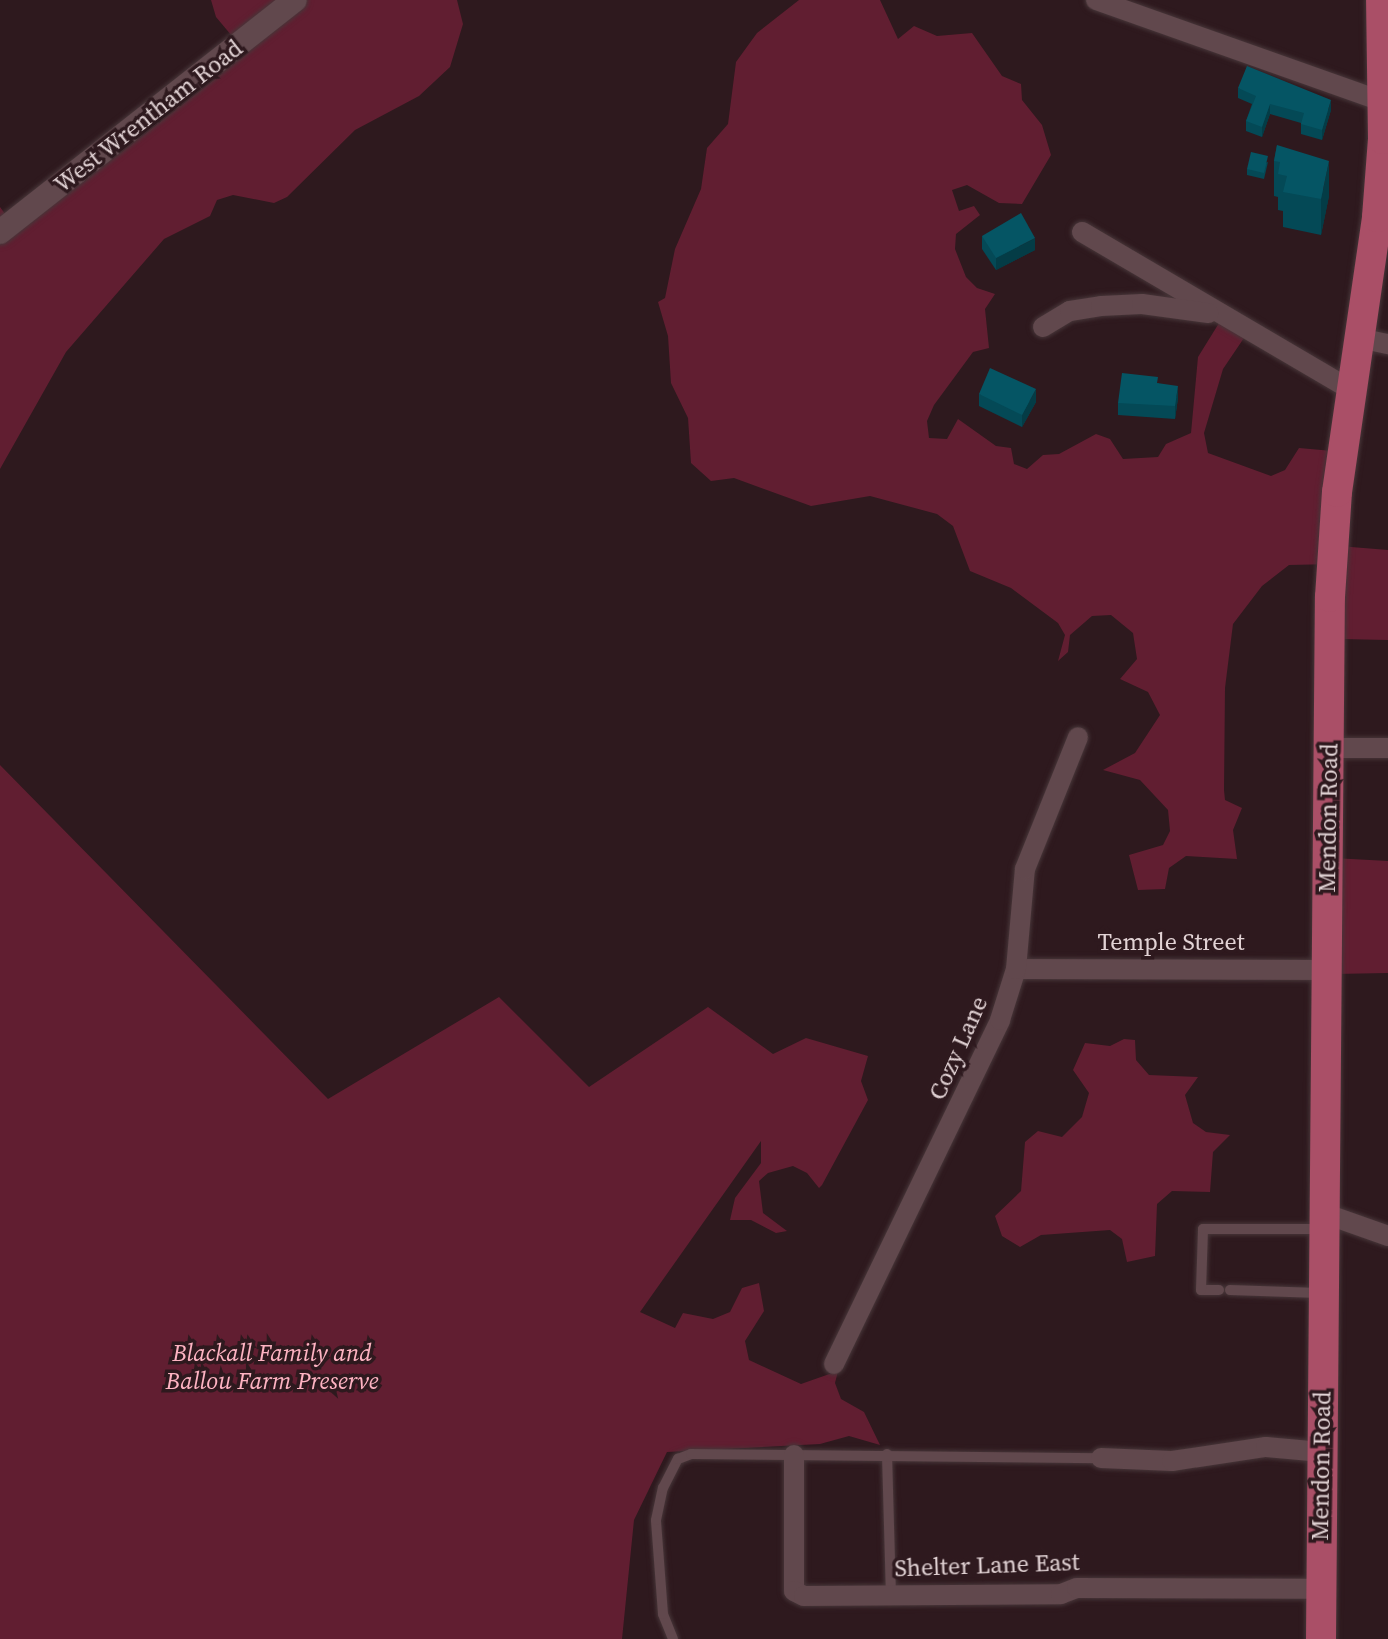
<!DOCTYPE html>
<style>
body{margin:0}
#map{position:relative;width:1388px;height:1639px;overflow:hidden;background:#2e191e;font-family:"Source Serif 4",serif}
div>[style]{position:absolute}
[style*='--x']{left:calc(var(--x)*1px);top:calc(var(--y)*1px);width:calc(var(--w)*1px);rotate:calc(var(--a)*1deg)}
.green>*{inset:0;background:#611e31}
.roads{filter:drop-shadow(0 0 2px #473639) drop-shadow(0 0 2px #473639)}
.service>*{height:10px;margin:-5px;padding:0 5px;transform-origin:5px;border-radius:5px;background:#61484d}
.minor>*{height:20px;margin:-10px;padding:0 10px;transform-origin:10px;border-radius:10px;background:#61484d}
.tertiary>*{height:24px;margin:-12px;padding:0 12px;transform-origin:12px;border-radius:12px;background:#61484d}
.primary>*{height:30px;margin:-15px;padding:0 15px;transform-origin:15px;border-radius:15px;background:#aa4f67}
.wall>*{inset:0;background:#044956}
.shaded-wall>*{inset:0;background:#043c46}
.building>*{inset:0;background:#055564}
span{translate:-50% -50%;white-space:nowrap;text-align:center;line-height:1.15;-webkit-text-stroke:7px #2e191e;paint-order:stroke}
.street-label{font-size:24px;color:#e2d3d5}
.park-label{font-size:24px;color:#feb3c2;font-style:italic}
</style>
<div id="map">
<div class="green">
<div style="clip-path:polygon(211px 0,457px 0,463px 24px,450px 67px,419px 96px,355px 130px,287px 197px,274px 203px,233px 195px,217px 200px,210px 216px,164px 239px,66px 352px,0 469px,0 207px,11px 222px,237px 42px,216px 17px)"></div>
<div style="clip-path:polygon(799px 0,880px 0,898px 39px,914px 26px,937px 36px,972px 33px,1002px 76px,1021px 84px,1022px 100px,1042px 125px,1051px 155px,1022px 204px,999px 203px,967px 185px,952px 190px,959px 211px,974px 206px,980px 215px,956px 234px,955px 249px,966px 277px,977px 288px,995px 294px,985px 309px,989px 348px,973px 352px,934px 405px,927px 421px,929px 438px,947px 439px,958px 419px,996px 446px,1011px 448px,1014px 464px,1027px 469px,1043px 455px,1059px 454px,1096px 434px,1110px 439px,1123px 459px,1158px 457px,1166px 444px,1191px 433px,1198px 357px,1224px 315px,1248px 332px,1223px 369px,1204px 433px,1208px 453px,1271px 476px,1285px 470px,1299px 448px,1344px 452px,1339px 546px,1388px 550px,1388px 640px,1341px 639px,1334px 564px,1289px 565px,1262px 586px,1233px 624px,1225px 688px,1224px 790px,1225px 800px,1242px 808px,1233px 830px,1237px 859px,1186px 856px,1169px 868px,1165px 889px,1138px 890px,1129px 855px,1163px 845px,1170px 831px,1168px 810px,1140px 780px,1103px 770px,1135px 753px,1160px 715px,1148px 692px,1120px 679px,1137px 659px,1133px 633px,1111px 615px,1092px 616px,1070px 635px,1068px 652px,1058px 661px,1065px 635px,1058px 623px,1011px 588px,970px 571px,953px 526px,937px 514px,870px 496px,811px 506px,734px 478px,711px 481px,691px 463px,688px 418px,671px 383px,668px 336px,658px 302px,665px 298px,675px 249px,701px 189px,707px 148px,728px 124px,736px 62px,757px 33px)"></div>
<div style="clip-path:polygon(0 765px,328px 1099px,499px 997px,589px 1087px,708px 1007px,773px 1054px,806px 1038px,868px 1056px,861px 1081px,868px 1100px,822px 1185px,819px 1188px,807px 1173px,793px 1166px,768px 1173px,759px 1181px,763px 1213px,787px 1231px,776px 1233px,751px 1220px,730px 1220px,735px 1198px,761px 1163px,761px 1141px,640px 1312px,675px 1328px,683px 1313px,713px 1319px,730px 1312px,742px 1288px,759px 1283px,764px 1311px,745px 1341px,749px 1360px,801px 1384px,838px 1371px,835px 1383px,841px 1399px,864px 1412px,880px 1445px,849px 1436px,820px 1444px,667px 1452px,634px 1520px,622px 1639px,0 1639px)"></div>
<div style="clip-path:polygon(1333px 858px,1388px 861px,1388px 973px,1334px 974px)"></div>
<div style="clip-path:polygon(1124px 1039px,1135px 1040px,1136px 1060px,1149px 1075px,1198px 1077px,1185px 1095px,1193px 1123px,1206px 1132px,1230px 1135px,1213px 1152px,1210px 1192px,1172px 1191px,1157px 1204px,1155px 1256px,1127px 1262px,1122px 1239px,1110px 1230px,1041px 1235px,1020px 1247px,1002px 1236px,995px 1216px,1021px 1191px,1025px 1142px,1038px 1131px,1062px 1137px,1082px 1117px,1089px 1093px,1073px 1070px,1085px 1043px,1110px 1046px)"></div>
</div>
<div class="roads">
<div class="service">
<div style="--x:1219;--y:1290;--w:18;--a:180"></div>
<div style="--x:1201;--y:1290;--w:61;--a:-88.1"></div>
<div style="--x:1203;--y:1229;--w:117;--a:0"></div>
<div style="--x:1230;--y:1290;--w:89;--a:1.9"></div>
<div style="--x:887;--y:1454;--w:140;--a:88.4"></div>
<div style="--x:673;--y:1639;--w:27;--a:-112"></div>
<div style="--x:663;--y:1614;--w:94;--a:-94.3"></div>
<div style="--x:656;--y:1520;--w:33;--a:-78"></div>
<div style="--x:663;--y:1488;--w:33;--a:-63"></div>
<div style="--x:678;--y:1459;--w:14;--a:-21"></div>
<div style="--x:691;--y:1454;--w:410;--a:0.6"></div>
</div>
<div class="minor">
<div style="--x:1096;--y:0;--w:302;--a:19.5"></div>
<div style="--x:1082;--y:232;--w:311;--a:30.4"></div>
<div style="--x:1043;--y:327;--w:31;--a:-31"></div>
<div style="--x:1070;--y:311;--w:31;--a:-9"></div>
<div style="--x:1101;--y:306;--w:41;--a:-2.8"></div>
<div style="--x:1142;--y:304;--w:67;--a:7.8"></div>
<div style="--x:1359;--y:338;--w:30;--a:12"></div>
<div style="--x:1330;--y:748;--w:58;--a:0"></div>
<div style="--x:1016;--y:969;--w:309;--a:0.2"></div>
<div style="--x:1326;--y:1214;--w:66;--a:19.5"></div>
<div style="--x:834;--y:1364;--w:382;--a:-64.2"></div>
<div style="--x:1000;--y:1020;--w:53;--a:-72.6"></div>
<div style="--x:1016;--y:969;--w:100;--a:-84.9"></div>
<div style="--x:1025;--y:869;--w:142;--a:-68.1"></div>
<div style="--x:794;--y:1455;--w:136;--a:90"></div>
<div style="--x:794;--y:1591;--w:11;--a:27"></div>
<div style="--x:804;--y:1596;--w:257;--a:-0.4"></div>
<div style="--x:1061;--y:1594;--w:17;--a:-21"></div>
<div style="--x:1077;--y:1588;--w:243;--a:0.2"></div>
<div style="--x:1101;--y:1458;--w:71;--a:2.4"></div>
<div style="--x:1172;--y:1461;--w:95;--a:-8.5"></div>
<div style="--x:1266;--y:1447;--w:56;--a:5.1"></div>
</div>
<div class="tertiary">
<div style="--x:0;--y:232;--w:375;--a:-38.2"></div>
</div>
<div class="primary">
<div style="--x:1321;--y:1639;--w:1042;--a:-89.51"></div>
<div style="--x:1330;--y:597;--w:105;--a:-86.2"></div>
<div style="--x:1337;--y:492;--w:278;--a:-81.7"></div>
<div style="--x:1377;--y:217;--w:78;--a:-85.6"></div>
<div style="--x:1383;--y:139;--w:139;--a:-90.8"></div>
</div>
</div>
<div class="wall">
<div style="clip-path:polygon(1238px 88px,1331px 110px,1322px 140px,1301px 134px,1301px 123px,1270px 114px,1262px 137px,1246px 131px,1246px 121px,1252px 104px,1238px 98px)"></div>
<div style="clip-path:polygon(1277px 145px,1329px 196px,1321px 235px,1283px 227px,1283px 211px,1278px 210px,1278px 197px,1274px 196px,1274px 161px)"></div>
<div style="clip-path:polygon(1268px 162px,1264px 179px,1247px 175px,1247px 169px)"></div>
<div style="clip-path:polygon(982px 236px,1035px 250px,996px 270px,982px 249px)"></div>
<div style="clip-path:polygon(1158px 383px,1178px 398px,1175px 419px,1118px 415px,1118px 403px)"></div>
<div style="clip-path:polygon(979px 394px,1036px 402px,1022px 427px,979px 406px)"></div>
</div>
<div class="shaded-wall">
<div style="clip-path:polygon(1331px 100px,1331px 110px,1322px 140px,1322px 130px)"></div>
<div style="clip-path:polygon(1270px 104px,1270px 114px,1262px 137px,1262px 127px)"></div>
<div style="clip-path:polygon(1329px 161px,1329px 196px,1321px 235px,1321px 199px)"></div>
<div style="clip-path:polygon(1035px 238px,1035px 250px,996px 270px,996px 258px)"></div>
<div style="clip-path:polygon(1178px 386px,1178px 398px,1175px 419px,1175px 406px)"></div>
<div style="clip-path:polygon(1036px 389px,1036px 402px,1022px 427px,1022px 415px)"></div>
</div>
<div class="building">
<div style="clip-path:polygon(1247px 66px,1331px 100px,1322px 130px,1301px 124px,1304px 113px,1270px 104px,1262px 127px,1246px 121px,1256px 96px,1238px 88px)"></div>
<div style="clip-path:polygon(1277px 145px,1329px 161px,1321px 199px,1283px 192px,1287px 176px,1278px 174px,1280px 162px,1274px 161px)"></div>
<div style="clip-path:polygon(1251px 152px,1268px 156px,1264px 173px,1247px 169px)"></div>
<div style="clip-path:polygon(1021px 213px,1035px 238px,996px 258px,982px 236px)"></div>
<div style="clip-path:polygon(990px 368px,1036px 389px,1022px 415px,979px 394px)"></div>
<div style="clip-path:polygon(1122px 373px,1158px 377px,1157px 383px,1178px 386px,1175px 406px,1118px 403px)"></div>
</div>
<div class="street-label">
<span style="left:148px;top:116px;rotate:-38deg">West Wrentham Road</span>
<span style="left:1328px;top:818px;rotate:-89deg">Mendon Road</span>
<span style="left:1171px;top:942px">Temple Street</span>
<span style="left:958px;top:1048px;rotate:-66deg">Cozy Lane</span>
<span style="left:1321px;top:1466px;rotate:-89deg">Mendon Road</span>
<span style="left:987px;top:1565px;rotate:-2deg">Shelter Lane East</span>
</div>
<div class="park-label">
<span style="left:272px;top:1367px">Blackall Family and<br>Ballou Farm Preserve</span>
</div>
</div>
